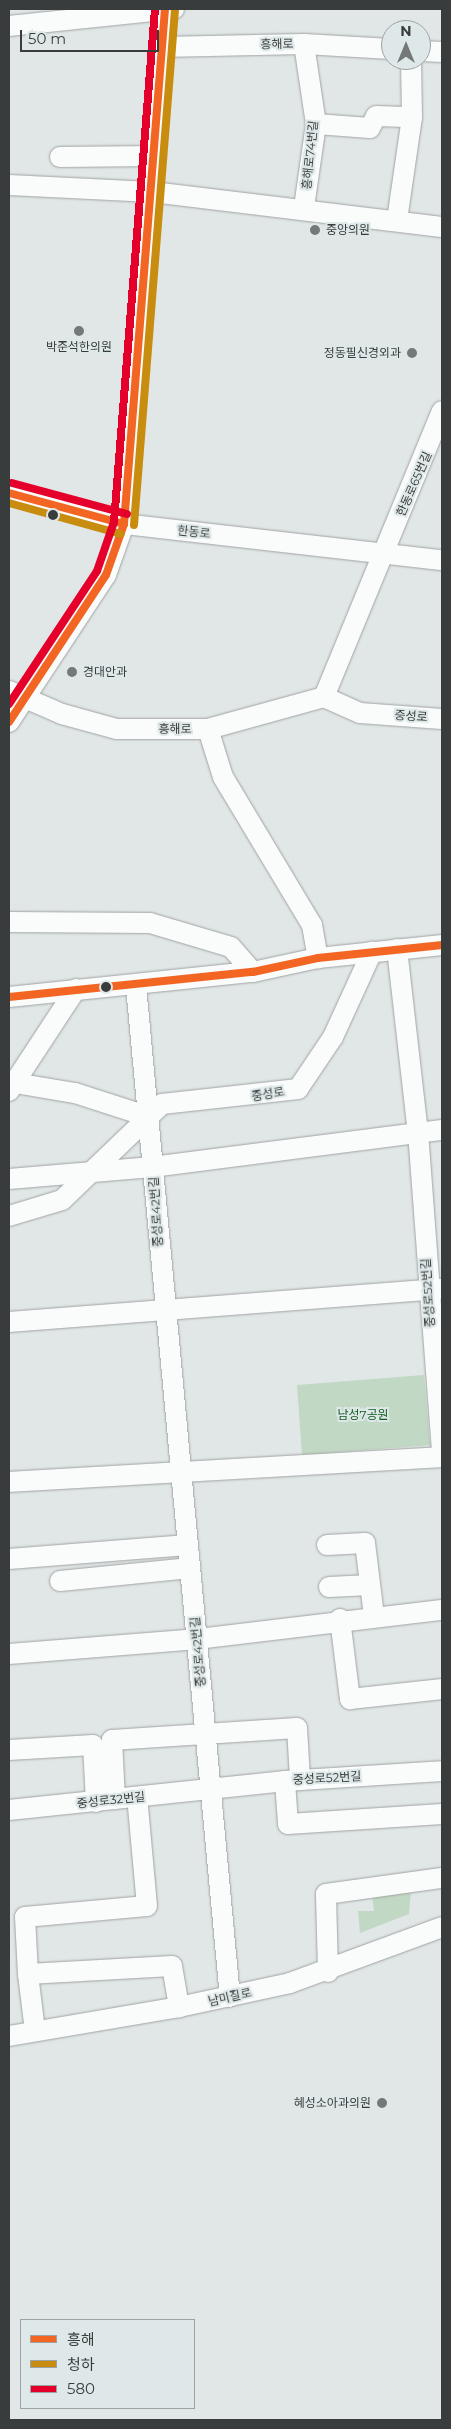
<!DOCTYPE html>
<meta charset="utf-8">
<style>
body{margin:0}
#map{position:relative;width:451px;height:2429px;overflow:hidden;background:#e1e6e7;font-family:Montserrat,"Noto Sans KR",sans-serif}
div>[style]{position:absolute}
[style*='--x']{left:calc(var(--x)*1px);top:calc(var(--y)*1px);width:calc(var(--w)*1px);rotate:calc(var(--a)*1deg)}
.green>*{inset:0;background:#c1d8c4}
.roads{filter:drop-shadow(0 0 1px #a0a3a3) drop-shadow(0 0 1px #a0a3a3)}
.minor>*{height:20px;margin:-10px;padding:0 10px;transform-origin:10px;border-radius:10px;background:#fafbfb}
.bus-1>*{height:8px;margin:-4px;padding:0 4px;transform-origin:4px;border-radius:4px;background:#f26522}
.bus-2>*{height:8px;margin:-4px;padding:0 4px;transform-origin:4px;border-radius:4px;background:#c88c0f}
.bus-3>*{height:8px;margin:-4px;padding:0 4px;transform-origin:4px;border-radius:4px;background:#e4002b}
.dots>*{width:14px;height:14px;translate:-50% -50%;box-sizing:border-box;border:2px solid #dfe8e9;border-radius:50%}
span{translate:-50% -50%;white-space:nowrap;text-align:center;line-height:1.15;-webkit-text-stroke:4px #dfe8e9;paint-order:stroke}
.street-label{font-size:12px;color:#393c3c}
.poi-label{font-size:12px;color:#393c3c}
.left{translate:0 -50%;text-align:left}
.right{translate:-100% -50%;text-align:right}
.park-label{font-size:12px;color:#145c20}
.frame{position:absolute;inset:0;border:10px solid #393c3c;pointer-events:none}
.legend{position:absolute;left:20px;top:2319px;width:175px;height:90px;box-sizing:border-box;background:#dfe8e9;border:1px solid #9da3a4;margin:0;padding:6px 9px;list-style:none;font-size:15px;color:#393c3c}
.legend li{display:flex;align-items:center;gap:10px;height:25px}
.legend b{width:25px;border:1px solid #9da3a4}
.north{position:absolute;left:381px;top:20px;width:50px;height:50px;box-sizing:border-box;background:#dfe8e9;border:1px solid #9da3a4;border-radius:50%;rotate:0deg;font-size:14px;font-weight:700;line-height:20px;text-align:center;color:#393c3c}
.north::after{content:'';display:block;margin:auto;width:18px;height:22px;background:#747878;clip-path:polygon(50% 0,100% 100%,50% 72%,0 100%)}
.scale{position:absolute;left:20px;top:30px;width:139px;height:22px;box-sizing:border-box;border:2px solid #393c3c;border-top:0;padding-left:6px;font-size:15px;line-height:18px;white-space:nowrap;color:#393c3c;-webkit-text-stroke:4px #dfe8e9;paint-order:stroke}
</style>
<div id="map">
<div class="green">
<div style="clip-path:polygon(424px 1375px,430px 1445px,302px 1455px,297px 1385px)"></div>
<div style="clip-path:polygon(411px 1891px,409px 1914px,360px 1933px,358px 1911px,374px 1911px,372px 1895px)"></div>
</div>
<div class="roads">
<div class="minor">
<div style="--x:9;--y:26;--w:166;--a:-5.9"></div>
<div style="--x:304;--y:44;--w:81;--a:81.5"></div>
<div style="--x:316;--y:124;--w:84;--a:98.2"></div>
<div style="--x:162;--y:47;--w:142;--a:-1.2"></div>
<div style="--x:304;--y:44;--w:87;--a:3.3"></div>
<div style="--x:421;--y:51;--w:21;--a:3"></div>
<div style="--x:316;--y:124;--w:54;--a:4.2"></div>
<div style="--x:370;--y:128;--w:13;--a:-63"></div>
<div style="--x:376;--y:116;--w:36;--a:2"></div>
<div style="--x:60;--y:157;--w:95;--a:-0.6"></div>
<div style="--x:9;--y:185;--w:143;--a:2.8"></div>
<div style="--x:152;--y:192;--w:292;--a:6.9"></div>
<div style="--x:397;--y:220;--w:104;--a:-81.7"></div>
<div style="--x:412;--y:117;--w:57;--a:-91"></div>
<div style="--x:9;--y:493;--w:119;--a:15.1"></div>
<div style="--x:124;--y:524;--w:320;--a:6.5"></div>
<div style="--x:9;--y:691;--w:58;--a:23.5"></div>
<div style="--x:62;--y:714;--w:57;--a:15.3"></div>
<div style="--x:117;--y:729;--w:91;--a:0"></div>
<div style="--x:208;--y:729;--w:120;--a:-15.4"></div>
<div style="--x:324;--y:697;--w:309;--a:-67.6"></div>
<div style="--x:324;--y:697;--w:39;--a:24"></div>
<div style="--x:360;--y:713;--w:82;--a:4.2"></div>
<div style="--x:9;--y:722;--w:176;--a:-56.6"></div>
<div style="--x:106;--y:575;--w:54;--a:-70.6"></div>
<div style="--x:124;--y:524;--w:517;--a:-85.45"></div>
<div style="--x:208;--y:729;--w:50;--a:72.6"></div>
<div style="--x:223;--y:777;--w:173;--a:59"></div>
<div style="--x:312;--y:925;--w:34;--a:80"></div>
<div style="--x:9;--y:922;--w:141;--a:0.4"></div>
<div style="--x:150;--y:923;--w:84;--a:16.5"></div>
<div style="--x:231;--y:947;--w:33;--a:49"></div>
<div style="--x:397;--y:949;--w:184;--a:83.5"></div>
<div style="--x:418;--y:1132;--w:323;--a:85.7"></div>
<div style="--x:136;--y:986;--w:1015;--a:84.69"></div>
<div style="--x:9;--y:997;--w:245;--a:-5.9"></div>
<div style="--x:253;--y:972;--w:66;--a:-12.2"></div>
<div style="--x:318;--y:958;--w:125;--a:-6"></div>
<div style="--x:15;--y:1083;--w:61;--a:9.5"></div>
<div style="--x:75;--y:1093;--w:75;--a:17.9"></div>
<div style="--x:9;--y:1091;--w:122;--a:-56.7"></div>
<div style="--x:9;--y:1179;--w:144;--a:-4.8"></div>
<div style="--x:152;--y:1167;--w:292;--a:-7.3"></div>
<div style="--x:9;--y:1216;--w:55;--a:-16.8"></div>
<div style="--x:62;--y:1200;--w:139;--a:-43.8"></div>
<div style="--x:162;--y:1104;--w:137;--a:-6.3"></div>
<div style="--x:298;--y:1089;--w:63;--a:-56.1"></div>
<div style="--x:333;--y:1037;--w:94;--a:-65.4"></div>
<div style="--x:9;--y:1322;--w:434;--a:-4.4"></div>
<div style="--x:9;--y:1482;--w:434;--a:-3.3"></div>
<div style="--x:327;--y:1545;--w:38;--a:-3"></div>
<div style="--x:365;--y:1543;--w:74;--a:83"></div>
<div style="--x:9;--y:1559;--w:179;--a:-4.5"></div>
<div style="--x:60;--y:1581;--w:131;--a:-5.7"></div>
<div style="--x:329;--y:1587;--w:41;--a:-2.8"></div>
<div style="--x:340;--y:1619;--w:81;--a:82.9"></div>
<div style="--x:350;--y:1699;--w:93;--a:-6.2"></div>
<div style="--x:9;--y:1654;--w:190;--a:-4.5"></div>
<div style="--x:198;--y:1639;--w:246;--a:-6.8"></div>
<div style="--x:9;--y:1750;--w:84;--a:-3.4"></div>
<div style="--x:93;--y:1745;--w:57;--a:87"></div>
<div style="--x:285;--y:1781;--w:43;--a:86"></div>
<div style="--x:288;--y:1824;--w:154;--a:-3.7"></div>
<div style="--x:115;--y:1799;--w:59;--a:-92.9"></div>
<div style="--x:112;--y:1740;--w:185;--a:-3.7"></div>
<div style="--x:297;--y:1728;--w:51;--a:86.6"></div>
<div style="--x:9;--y:1810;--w:278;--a:-6"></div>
<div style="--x:285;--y:1781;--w:157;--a:-3.6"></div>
<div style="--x:328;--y:1972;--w:78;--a:-91.5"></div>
<div style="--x:326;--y:1894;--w:117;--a:-7.9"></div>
<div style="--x:28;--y:1974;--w:57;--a:-93"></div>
<div style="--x:25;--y:1917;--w:122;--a:-5.2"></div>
<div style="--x:147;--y:1906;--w:109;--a:-95.2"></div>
<div style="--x:35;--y:2031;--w:57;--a:-97"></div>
<div style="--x:28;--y:1974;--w:144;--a:-3.2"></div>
<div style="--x:172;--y:1966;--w:42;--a:80.3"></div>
<div style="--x:9;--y:2036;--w:172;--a:-9.7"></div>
<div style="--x:179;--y:2007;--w:114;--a:-12.2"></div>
<div style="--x:290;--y:1983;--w:162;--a:-20.2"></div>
</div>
</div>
<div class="bus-1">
<div style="--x:9;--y:493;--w:119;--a:15.1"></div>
<div style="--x:9;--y:722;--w:176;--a:-56.6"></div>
<div style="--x:106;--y:575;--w:54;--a:-70.6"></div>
<div style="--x:124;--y:524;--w:517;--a:-85.45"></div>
<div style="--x:9;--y:997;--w:245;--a:-5.9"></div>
<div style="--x:253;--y:972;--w:66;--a:-12.2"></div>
<div style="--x:318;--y:958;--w:125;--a:-6"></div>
</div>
<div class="bus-2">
<div style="--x:9;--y:503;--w:116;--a:15.5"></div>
<div style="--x:134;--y:525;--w:517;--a:-85.45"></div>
</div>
<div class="bus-3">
<div style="--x:12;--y:483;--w:119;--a:15.1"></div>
<div style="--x:9;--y:704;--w:159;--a:-56.5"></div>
<div style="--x:97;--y:571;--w:52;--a:-70.9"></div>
<div style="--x:114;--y:522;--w:515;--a:-85.43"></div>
</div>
<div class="dots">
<div style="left:315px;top:230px;background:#747878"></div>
<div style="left:79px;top:331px;background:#747878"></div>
<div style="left:412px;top:353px;background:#747878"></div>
<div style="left:53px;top:515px;background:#393c3c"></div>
<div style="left:72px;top:672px;background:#747878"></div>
<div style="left:106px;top:987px;background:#393c3c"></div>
<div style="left:382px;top:2103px;background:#747878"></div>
</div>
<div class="street-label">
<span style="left:277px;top:44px;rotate:-1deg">흥해로</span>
<span style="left:310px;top:155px;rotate:-84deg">흥해로74번길</span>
<span style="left:414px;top:484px;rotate:-66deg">한동로65번길</span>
<span style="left:194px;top:532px;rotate:6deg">한동로</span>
<span style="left:411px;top:716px;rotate:4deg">중성로</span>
<span style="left:175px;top:729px">흥해로</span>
<span style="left:268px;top:1094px;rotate:-10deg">중성로</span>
<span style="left:156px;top:1212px;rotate:-94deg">중성로42번길</span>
<span style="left:428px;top:1293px;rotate:-94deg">중성로52번길</span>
<span style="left:198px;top:1652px;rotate:-95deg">중성로42번길</span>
<span style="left:327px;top:1778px;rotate:-3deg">중성로52번길</span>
<span style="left:111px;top:1800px;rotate:-6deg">중성로32번길</span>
<span style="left:230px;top:1997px;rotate:-13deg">남미질로</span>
</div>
<div class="poi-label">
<span class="left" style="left:326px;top:230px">중앙의원</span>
<span style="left:79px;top:347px">박준석한의원</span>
<span class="right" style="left:401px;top:353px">정동필신경외과</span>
<span class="left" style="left:83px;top:672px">경대안과</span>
<span class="right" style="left:371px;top:2103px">혜성소아과의원</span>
</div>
<div class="park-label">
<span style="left:363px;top:1415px">남성7공원</span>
</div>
<div class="frame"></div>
<ul class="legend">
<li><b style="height:6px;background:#f26522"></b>흥해</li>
<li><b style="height:6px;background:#c88c0f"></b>청하</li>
<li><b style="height:6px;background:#e4002b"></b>580</li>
</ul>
<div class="north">N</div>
<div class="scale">50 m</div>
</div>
